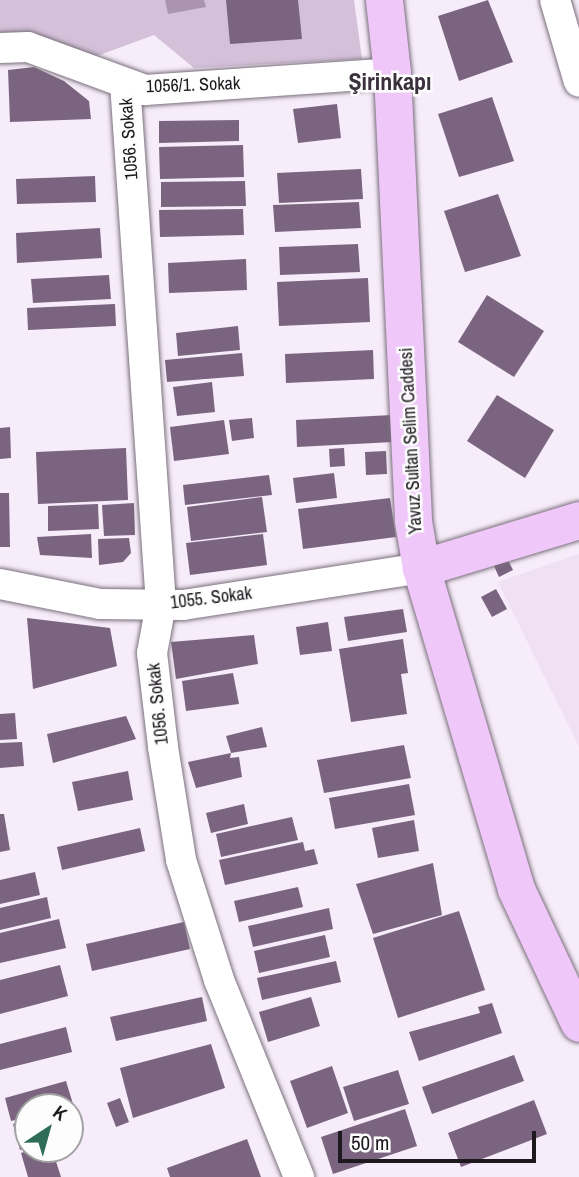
<!DOCTYPE html>
<meta charset="utf-8">
<style>
body{margin:0}
#map{position:relative;width:579px;height:1177px;overflow:hidden;background:#f7ecf9;font-family:"Archivo Narrow",sans-serif}
div>[style]{position:absolute}
[style*='--x']{left:calc(var(--x)*1px);top:calc(var(--y)*1px);width:calc(var(--w)*1px);rotate:calc(var(--a)*1deg)}
.built>*{inset:0;background:#f0e0f4}
.green>*{inset:0;background:#d4c0d9}
.water>*{inset:0;background:#aa94b0}
.building>*{inset:0;background:#7a647f}
.roads{filter:drop-shadow(0 0 2px #7a707c) drop-shadow(0 0 2px #7a707c)}
.minor>*{height:30px;margin:-15px;padding:0 15px;transform-origin:15px;border-radius:15px;background:#fff}
.major>*{height:37px;margin:-18.5px;padding:0 18.5px;transform-origin:18.5px;border-radius:18.5px;background:#efc8f9}
span{translate:-50% -50%;white-space:nowrap;text-align:center;line-height:1.15;-webkit-text-stroke:5px #fdfdfd;paint-order:stroke}
.street-label{font-size:18px;color:#1d191e}
.district-label{font-size:24px;color:#3a313c;font-weight:700}
.north{position:absolute;left:14px;top:1093px;width:70px;height:70px;box-sizing:border-box;background:#fdfdfd;border:2px solid #a3a2a4;border-radius:50%;rotate:36deg;font-size:19px;font-weight:700;line-height:28px;text-align:center;color:#1d191e}
.north::after{content:'';display:block;margin:auto;width:24px;height:32px;background:#2e6c58;clip-path:polygon(50% 0,100% 100%,50% 72%,0 100%)}
.scale{position:absolute;left:338px;top:1131px;width:198px;height:32px;box-sizing:border-box;border:4px solid #1d191e;border-top:0;padding-left:9px;font-size:21px;line-height:24px;white-space:nowrap;color:#1d191e;-webkit-text-stroke:5px #fdfdfd;paint-order:stroke}
</style>
<div id="map">
<div class="built">
<div style="clip-path:polygon(579px 554px,579px 747px,498px 582px)"></div>
</div>
<div class="green">
<div style="clip-path:polygon(0 0,354px 0,362px 59px,194px 68px,154px 35px,86px 60px,0 34px)"></div>
</div>
<div class="water">
<div style="clip-path:polygon(165px 0,204px 0,206px 7px,168px 14px)"></div>
</div>
<div class="building">
<div style="clip-path:polygon(226px 0,298px 0,302px 39px,230px 44px)"></div>
<div style="clip-path:polygon(488px 0,513px 62px,459px 81px,438px 16px)"></div>
<div style="clip-path:polygon(34px 67px,64px 81px,89px 101px,91px 119px,10px 122px,8px 70px)"></div>
<div style="clip-path:polygon(492px 97px,514px 161px,459px 177px,438px 114px)"></div>
<div style="clip-path:polygon(337px 104px,341px 138px,298px 143px,293px 109px)"></div>
<div style="clip-path:polygon(239px 120px,239px 141px,159px 143px,159px 121px)"></div>
<div style="clip-path:polygon(243px 145px,244px 177px,160px 179px,159px 147px)"></div>
<div style="clip-path:polygon(361px 169px,363px 199px,279px 203px,277px 173px)"></div>
<div style="clip-path:polygon(95px 176px,96px 202px,17px 204px,16px 179px)"></div>
<div style="clip-path:polygon(245px 181px,246px 206px,161px 207px,161px 182px)"></div>
<div style="clip-path:polygon(498px 194px,521px 256px,465px 272px,444px 211px)"></div>
<div style="clip-path:polygon(359px 202px,361px 228px,275px 232px,273px 205px)"></div>
<div style="clip-path:polygon(243px 209px,244px 235px,160px 237px,159px 210px)"></div>
<div style="clip-path:polygon(100px 228px,102px 258px,17px 263px,16px 233px)"></div>
<div style="clip-path:polygon(358px 244px,360px 272px,280px 275px,279px 247px)"></div>
<div style="clip-path:polygon(246px 259px,247px 290px,169px 293px,168px 263px)"></div>
<div style="clip-path:polygon(109px 275px,111px 299px,33px 303px,31px 279px)"></div>
<div style="clip-path:polygon(368px 278px,370px 322px,279px 326px,277px 282px)"></div>
<div style="clip-path:polygon(487px 295px,544px 331px,514px 377px,458px 342px)"></div>
<div style="clip-path:polygon(115px 304px,116px 326px,28px 330px,27px 308px)"></div>
<div style="clip-path:polygon(238px 326px,240px 350px,178px 356px,176px 333px)"></div>
<div style="clip-path:polygon(373px 350px,374px 379px,286px 383px,285px 354px)"></div>
<div style="clip-path:polygon(242px 353px,244px 376px,167px 382px,165px 360px)"></div>
<div style="clip-path:polygon(212px 382px,215px 412px,177px 416px,173px 387px)"></div>
<div style="clip-path:polygon(497px 395px,554px 430px,525px 478px,467px 441px)"></div>
<div style="clip-path:polygon(392px 415px,393px 442px,297px 447px,296px 420px)"></div>
<div style="clip-path:polygon(252px 418px,254px 438px,232px 441px,229px 420px)"></div>
<div style="clip-path:polygon(224px 420px,229px 454px,174px 461px,170px 427px)"></div>
<div style="clip-path:polygon(10px 427px,11px 458px,0 459px,0 428px)"></div>
<div style="clip-path:polygon(126px 448px,128px 500px,38px 504px,36px 452px)"></div>
<div style="clip-path:polygon(344px 448px,345px 466px,330px 467px,329px 449px)"></div>
<div style="clip-path:polygon(386px 451px,387px 474px,366px 475px,365px 452px)"></div>
<div style="clip-path:polygon(334px 473px,337px 498px,296px 503px,293px 478px)"></div>
<div style="clip-path:polygon(269px 475px,272px 495px,185px 505px,183px 485px)"></div>
<div style="clip-path:polygon(0 493px,9px 493px,10px 547px,0 547px)"></div>
<div style="clip-path:polygon(262px 497px,267px 532px,191px 541px,187px 507px)"></div>
<div style="clip-path:polygon(390px 498px,396px 537px,303px 549px,298px 509px)"></div>
<div style="clip-path:polygon(134px 503px,135px 535px,104px 536px,102px 505px)"></div>
<div style="clip-path:polygon(98px 504px,99px 529px,48px 531px,48px 506px)"></div>
<div style="clip-path:polygon(91px 534px,92px 558px,40px 555px,37px 537px)"></div>
<div style="clip-path:polygon(263px 534px,267px 565px,190px 575px,186px 543px)"></div>
<div style="clip-path:polygon(129px 538px,131px 553px,123px 562px,99px 565px,98px 539px)"></div>
<div style="clip-path:polygon(508px 560px,513px 570px,499px 577px,494px 566px)"></div>
<div style="clip-path:polygon(496px 589px,507px 609px,492px 617px,481px 597px)"></div>
<div style="clip-path:polygon(403px 609px,407px 632px,348px 641px,344px 617px)"></div>
<div style="clip-path:polygon(27px 618px,110px 628px,117px 666px,33px 689px)"></div>
<div style="clip-path:polygon(328px 622px,332px 651px,300px 655px,296px 627px)"></div>
<div style="clip-path:polygon(254px 635px,258px 664px,176px 679px,171px 642px)"></div>
<div style="clip-path:polygon(403px 639px,408px 673px,401px 674px,407px 714px,351px 722px,339px 649px)"></div>
<div style="clip-path:polygon(233px 673px,239px 704px,186px 711px,182px 681px)"></div>
<div style="clip-path:polygon(15px 713px,17px 739px,0 740px,0 714px)"></div>
<div style="clip-path:polygon(126px 716px,136px 739px,53px 763px,47px 734px)"></div>
<div style="clip-path:polygon(262px 727px,267px 747px,231px 753px,226px 736px)"></div>
<div style="clip-path:polygon(22px 742px,24px 766px,0 768px,0 743px)"></div>
<div style="clip-path:polygon(404px 745px,411px 778px,324px 793px,317px 760px)"></div>
<div style="clip-path:polygon(231px 753px,230px 758px,239px 757px,242px 777px,196px 788px,188px 762px)"></div>
<div style="clip-path:polygon(128px 771px,133px 800px,78px 811px,72px 782px)"></div>
<div style="clip-path:polygon(409px 784px,415px 815px,335px 829px,329px 798px)"></div>
<div style="clip-path:polygon(244px 804px,248px 824px,211px 833px,206px 813px)"></div>
<div style="clip-path:polygon(0 814px,4px 814px,10px 850px,0 852px)"></div>
<div style="clip-path:polygon(292px 817px,298px 840px,221px 857px,216px 834px)"></div>
<div style="clip-path:polygon(414px 820px,419px 851px,378px 858px,372px 828px)"></div>
<div style="clip-path:polygon(140px 828px,145px 851px,62px 870px,57px 847px)"></div>
<div style="clip-path:polygon(303px 842px,305px 851px,314px 849px,318px 864px,225px 885px,219px 860px)"></div>
<div style="clip-path:polygon(433px 863px,442px 915px,373px 934px,356px 884px)"></div>
<div style="clip-path:polygon(35px 872px,40px 895px,0 904px,0 880px)"></div>
<div style="clip-path:polygon(298px 887px,303px 907px,239px 922px,234px 901px)"></div>
<div style="clip-path:polygon(47px 897px,51px 918px,0 930px,0 908px)"></div>
<div style="clip-path:polygon(329px 908px,333px 929px,253px 947px,248px 926px)"></div>
<div style="clip-path:polygon(459px 911px,485px 990px,398px 1018px,373px 938px)"></div>
<div style="clip-path:polygon(59px 919px,66px 948px,0 963px,0 933px)"></div>
<div style="clip-path:polygon(184px 922px,190px 949px,92px 971px,86px 944px)"></div>
<div style="clip-path:polygon(325px 935px,330px 957px,259px 973px,254px 951px)"></div>
<div style="clip-path:polygon(336px 961px,341px 982px,262px 1000px,257px 978px)"></div>
<div style="clip-path:polygon(60px 965px,68px 996px,0 1014px,0 980px)"></div>
<div style="clip-path:polygon(202px 997px,207px 1021px,116px 1041px,110px 1017px)"></div>
<div style="clip-path:polygon(311px 997px,320px 1026px,268px 1042px,259px 1012px)"></div>
<div style="clip-path:polygon(492px 1003px,502px 1033px,419px 1061px,409px 1032px,480px 1013px,478px 1007px)"></div>
<div style="clip-path:polygon(66px 1027px,72px 1052px,0 1070px,0 1044px)"></div>
<div style="clip-path:polygon(211px 1044px,225px 1088px,133px 1118px,120px 1068px)"></div>
<div style="clip-path:polygon(514px 1055px,524px 1081px,432px 1114px,422px 1087px)"></div>
<div style="clip-path:polygon(332px 1066px,348px 1113px,307px 1128px,290px 1081px)"></div>
<div style="clip-path:polygon(398px 1070px,409px 1104px,354px 1121px,343px 1087px)"></div>
<div style="clip-path:polygon(66px 1081px,73px 1104px,28px 1107px,28px 1117px,11px 1121px,5px 1098px)"></div>
<div style="clip-path:polygon(120px 1098px,129px 1122px,116px 1127px,107px 1103px)"></div>
<div style="clip-path:polygon(534px 1100px,547px 1134px,461px 1167px,448px 1133px)"></div>
<div style="clip-path:polygon(73px 1107px,81px 1133px,70px 1136px,70px 1108px)"></div>
<div style="clip-path:polygon(405px 1109px,417px 1146px,333px 1174px,321px 1137px)"></div>
<div style="clip-path:polygon(28px 1120px,28px 1148px,20px 1150px,13px 1124px)"></div>
<div style="clip-path:polygon(247px 1139px,261px 1177px,170px 1177px,167px 1168px)"></div>
<div style="clip-path:polygon(33px 1149px,52px 1149px,61px 1177px,28px 1177px,21px 1153px)"></div>
</div>
<div class="roads">
<div class="minor">
<div style="--x:555;--y:0;--w:85;--a:73.7"></div>
<div style="--x:0;--y:48;--w:28;--a:-2"></div>
<div style="--x:28;--y:47;--w:125;--a:20.2"></div>
<div style="--x:145;--y:90;--w:248;--a:-3.9"></div>
<div style="--x:125;--y:83;--w:522;--a:86.05"></div>
<div style="--x:161;--y:604;--w:50;--a:100.4"></div>
<div style="--x:152;--y:653;--w:95;--a:83.3"></div>
<div style="--x:163;--y:747;--w:114;--a:80.9"></div>
<div style="--x:181;--y:860;--w:126;--a:72.4"></div>
<div style="--x:219;--y:980;--w:213;--a:67.9"></div>
<div style="--x:0;--y:584;--w:102;--a:11.3"></div>
<div style="--x:100;--y:604;--w:83;--a:0.7"></div>
<div style="--x:183;--y:605;--w:241;--a:-8.8"></div>
</div>
<div class="major">
<div style="--x:384;--y:0;--w:73;--a:83.7"></div>
<div style="--x:392;--y:73;--w:448;--a:87.3"></div>
<div style="--x:413;--y:521;--w:48;--a:80.3"></div>
<div style="--x:421;--y:568;--w:335;--a:73.5"></div>
<div style="--x:516;--y:889;--w:148;--a:64.8"></div>
<div style="--x:421;--y:568;--w:165;--a:-16.9"></div>
</div>
</div>
<div class="street-label">
<span style="left:193px;top:85px;rotate:-2deg">1056/1. Sokak</span>
<span style="left:129px;top:139px;rotate:-94deg">1056. Sokak</span>
<span style="left:411px;top:441px;rotate:-93deg">Yavuz Sultan Selim Caddesi</span>
<span style="left:211px;top:598px;rotate:-7deg">1055. Sokak</span>
<span style="left:158px;top:704px;rotate:-96deg">1056. Sokak</span>
</div>
<div class="district-label">
<span style="left:390px;top:82px">Şirinkapı</span>
</div>
<div class="north">K</div>
<div class="scale">50 m</div>
</div>
